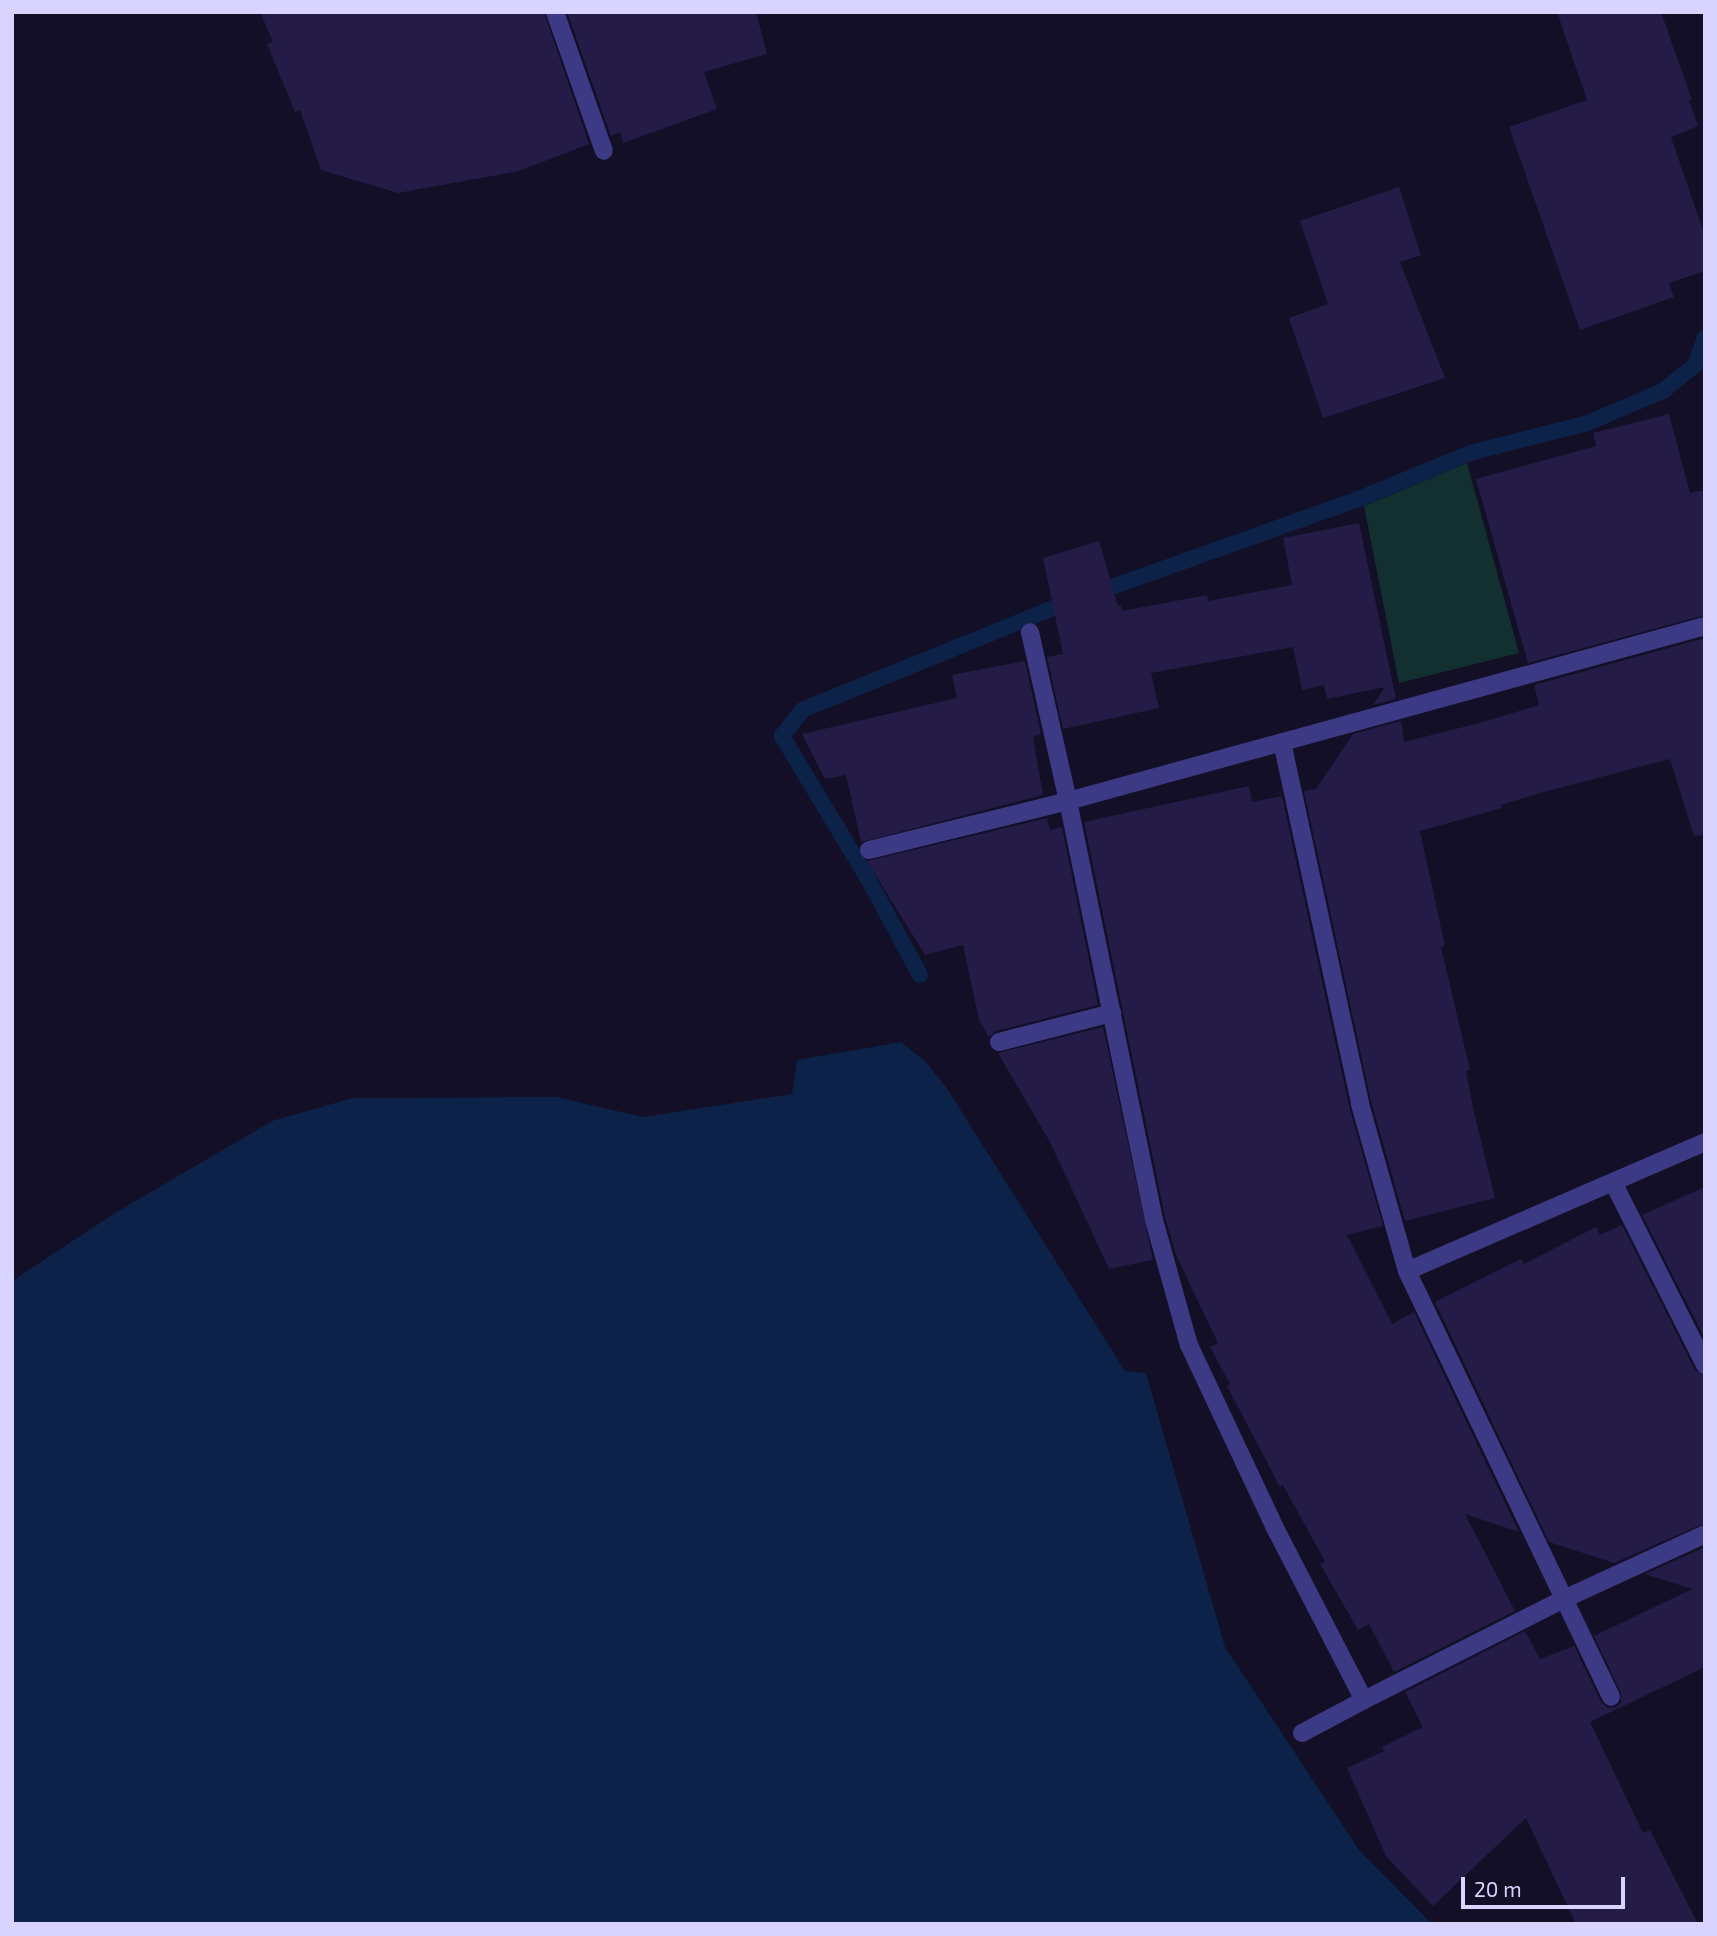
<!DOCTYPE html>
<style>
body{margin:0}
#map{position:relative;width:1717px;height:1936px;overflow:hidden;background:#130f26;font-family:"Exo 2",sans-serif}
div>[style]{position:absolute}
[style*='--x']{left:calc(var(--x)*1px);top:calc(var(--y)*1px);width:calc(var(--w)*1px);rotate:calc(var(--a)*1deg)}
.green>*{inset:0;background:#12302f}
.water>*{inset:0;background:#0c2248}
.stream>*{height:16px;margin:-8px;padding:0 8px;transform-origin:8px;border-radius:8px;background:#0c2248}
.building>*{inset:0;background:#241b47}
.minor>*{height:18px;margin:-9px;padding:0 9px;transform-origin:9px;border-radius:9px;background:#3d3a85}
span{translate:-50% -50%;white-space:nowrap;text-align:center;line-height:1.15;-webkit-text-stroke:7px #130f26;paint-order:stroke}
.frame{position:absolute;inset:0;border:14px solid #d9d4ff;pointer-events:none}
.scale{position:absolute;left:1461px;top:1877px;width:164px;height:32px;box-sizing:border-box;border:4px solid #d9d4ff;border-top:0;padding-left:9px;font-size:21px;line-height:24px;white-space:nowrap;color:#d9d4ff;-webkit-text-stroke:5px #130f26;paint-order:stroke}
</style>
<div id="map">
<div class="green">
<div style="clip-path:polygon(1467px 463px,1519px 653px,1399px 683px,1364px 506px)"></div>
</div>
<div class="water">
<div style="clip-path:polygon(901px 1042px,926px 1062px,948px 1090px,1125px 1371px,1146px 1373px,1225px 1647px,1359px 1850px,1432px 1924px,12px 1924px,12px 1281px,115px 1213px,272px 1121px,353px 1098px,556px 1097px,643px 1117px,792px 1094px,797px 1060px)"></div>
</div>
<div class="stream">
<div style="--x:1092;--y:594;--w:286;--a:-19.6"></div>
<div style="--x:1361;--y:498;--w:118;--a:-22.4"></div>
<div style="--x:1470;--y:453;--w:119;--a:-14.2"></div>
<div style="--x:1585;--y:424;--w:85;--a:-22.9"></div>
<div style="--x:1663;--y:391;--w:41;--a:-39.1"></div>
<div style="--x:1695;--y:365;--w:29;--a:-70"></div>
<div style="--x:920;--y:975;--w:111;--a:-118.4"></div>
<div style="--x:867;--y:877;--w:165;--a:-121.1"></div>
<div style="--x:782;--y:736;--w:33;--a:-52"></div>
<div style="--x:802;--y:710;--w:290;--a:-22.1"></div>
</div>
<div class="building">
<div style="clip-path:polygon(260px 12px,544px 12px,589px 144px,519px 171px,398px 193px,321px 170px,300px 110px,295px 112px,267px 44px,273px 42px)"></div>
<div style="clip-path:polygon(567px 12px,756px 12px,767px 54px,704px 72px,717px 109px,623px 143px,620px 132px,611px 136px)"></div>
<div style="clip-path:polygon(1557px 12px,1661px 12px,1692px 100px,1689px 101px,1698px 126px,1671px 137px,1705px 236px,1705px 271px,1669px 283px,1674px 297px,1580px 330px,1509px 127px,1587px 100px)"></div>
<div style="clip-path:polygon(1399px 187px,1421px 255px,1400px 262px,1445px 378px,1323px 418px,1289px 318px,1328px 304px,1300px 221px)"></div>
<div style="clip-path:polygon(1669px 414px,1690px 493px,1705px 490px,1705px 615px,1528px 663px,1476px 479px,1596px 446px,1593px 433px)"></div>
<div style="clip-path:polygon(1359px 523px,1396px 699px,1373px 705px,1385px 687px,1327px 699px,1324px 685px,1302px 690px,1293px 647px,1151px 673px,1159px 708px,1063px 729px,1047px 657px,1063px 654px,1043px 558px,1099px 541px,1118px 606px,1121px 605px,1122px 611px,1207px 595px,1208px 601px,1292px 585px,1283px 538px)"></div>
<div style="clip-path:polygon(1705px 638px,1705px 835px,1694px 836px,1670px 759px,1540px 793px,1501px 805px,1502px 808px,1420px 831px,1445px 946px,1441px 947px,1470px 1070px,1466px 1071px,1474px 1112px,1495px 1198px,1405px 1221px,1371px 1101px,1304px 791px,1316px 789px,1353px 734px,1401px 721px,1404px 742px,1483px 722px,1539px 705px,1534px 685px)"></div>
<div style="clip-path:polygon(1025px 661px,1041px 734px,1033px 737px,1043px 795px,861px 842px,846px 775px,825px 779px,802px 734px,957px 698px,952px 675px)"></div>
<div style="clip-path:polygon(1249px 786px,1252px 802px,1282px 796px,1349px 1106px,1383px 1226px,1347px 1235px,1392px 1324px,1414px 1312px,1519px 1532px,1465px 1514px,1515px 1611px,1394px 1672px,1369px 1624px,1358px 1630px,1320px 1564px,1325px 1561px,1283px 1485px,1280px 1487px,1227px 1386px,1230px 1384px,1210px 1347px,1218px 1343px,1176px 1255px,1165px 1217px,1084px 822px)"></div>
<div style="clip-path:polygon(1047px 818px,1050px 830px,1062px 827px,1098px 1005px,996px 1031px,989px 1037px,979px 1020px,963px 945px,925px 955px,867px 861px)"></div>
<div style="clip-path:polygon(1103px 1027px,1153px 1260px,1109px 1269px,1050px 1142px,998px 1053px)"></div>
<div style="clip-path:polygon(1705px 1187px,1705px 1339px,1642px 1215px)"></div>
<div style="clip-path:polygon(1622px 1225px,1695px 1370px,1705px 1376px,1705px 1523px,1614px 1563px,1549px 1542px,1435px 1302px,1521px 1259px,1524px 1264px,1596px 1227px,1600px 1235px)"></div>
<div style="clip-path:polygon(1705px 1547px,1705px 1667px,1590px 1722px,1643px 1833px,1650px 1830px,1698px 1924px,1576px 1924px,1526px 1818px,1433px 1906px,1386px 1856px,1347px 1768px,1384px 1751px,1382px 1747px,1423px 1727px,1405px 1692px,1525px 1631px,1540px 1659px,1574px 1646px,1601px 1702px,1609px 1708px,1616px 1707px,1621px 1703px,1621px 1693px,1594px 1636px,1692px 1589px,1645px 1574px)"></div>
</div>
<div class="minor">
<div style="--x:555;--y:12;--w:147;--a:70.6"></div>
<div style="--x:1705;--y:626;--w:661;--a:164.64"></div>
<div style="--x:1068;--y:801;--w:428;--a:78.4"></div>
<div style="--x:1154;--y:1220;--w:130;--a:74.4"></div>
<div style="--x:1189;--y:1345;--w:200;--a:64.8"></div>
<div style="--x:1274;--y:1526;--w:196;--a:62.7"></div>
<div style="--x:1364;--y:1700;--w:224;--a:-26.8"></div>
<div style="--x:1564;--y:1599;--w:155;--a:-24.7"></div>
<div style="--x:1282;--y:742;--w:370;--a:77.8"></div>
<div style="--x:1360;--y:1104;--w:173;--a:74.3"></div>
<div style="--x:1407;--y:1271;--w:472;--a:64.4"></div>
<div style="--x:869;--y:850;--w:205;--a:-13.8"></div>
<div style="--x:1068;--y:801;--w:173;--a:-102.7"></div>
<div style="--x:999;--y:1042;--w:117;--a:-14.4"></div>
<div style="--x:1613;--y:1182;--w:205;--a:63.3"></div>
<div style="--x:1407;--y:1271;--w:325;--a:-23.4"></div>
<div style="--x:1302;--y:1733;--w:70;--a:-28"></div>
</div>
<div class="frame"></div>
<div class="scale">20 m</div>
</div>
